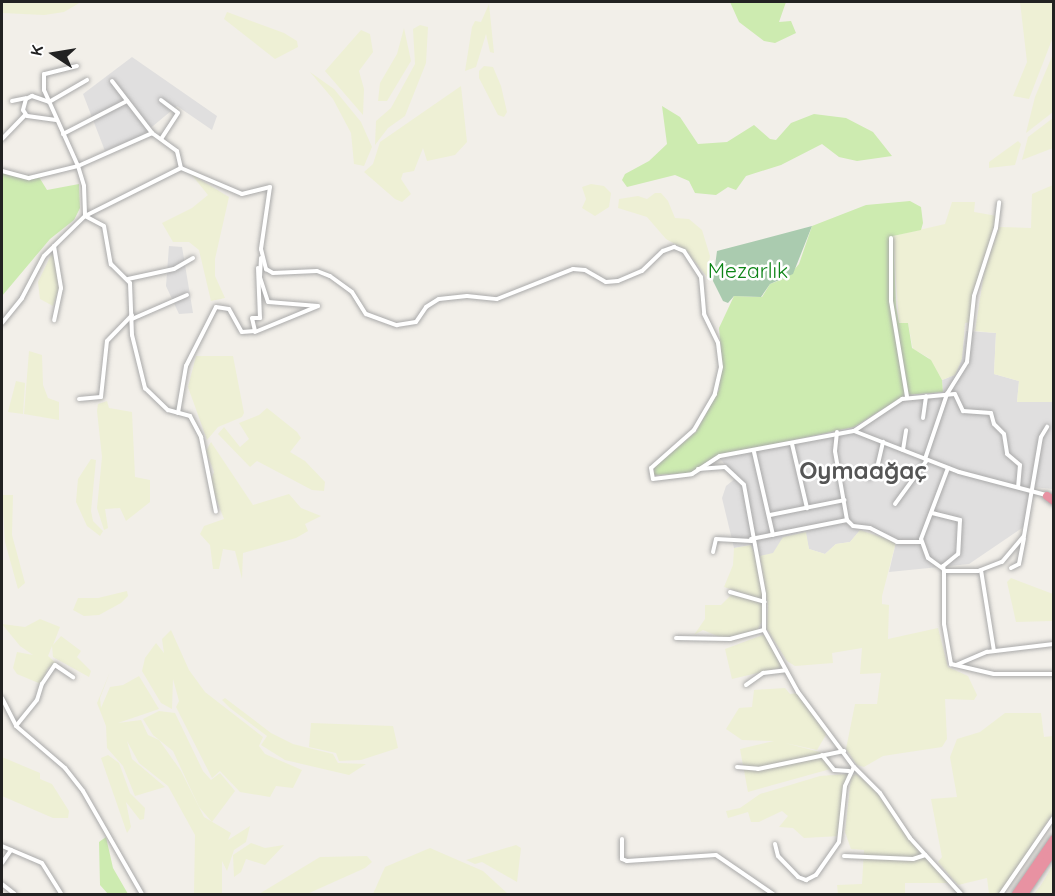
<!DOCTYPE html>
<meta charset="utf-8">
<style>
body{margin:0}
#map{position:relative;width:1055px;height:896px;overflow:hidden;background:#f2efe9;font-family:Quicksand,sans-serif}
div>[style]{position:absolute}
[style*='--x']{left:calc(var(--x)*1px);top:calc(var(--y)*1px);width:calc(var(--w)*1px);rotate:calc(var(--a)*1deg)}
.residential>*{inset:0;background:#e0dfdf}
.farmland>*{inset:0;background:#eef0d5}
.grass>*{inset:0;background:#cdebb0}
.cemetery>*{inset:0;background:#aacbaf}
.roads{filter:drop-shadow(0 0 2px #a9a9a9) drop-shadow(0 0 2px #a9a9a9)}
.street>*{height:4px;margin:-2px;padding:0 2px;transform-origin:2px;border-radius:2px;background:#fff}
.highway>*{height:8px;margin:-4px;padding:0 4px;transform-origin:4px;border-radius:4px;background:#e892a2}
span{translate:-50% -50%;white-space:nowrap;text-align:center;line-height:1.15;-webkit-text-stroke:5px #fff;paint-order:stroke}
.park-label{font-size:21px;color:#0c8416}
.quarter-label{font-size:24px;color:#555;font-weight:700}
.frame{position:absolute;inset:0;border:3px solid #222;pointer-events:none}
.north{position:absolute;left:24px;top:24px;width:60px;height:60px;-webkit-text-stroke:4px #fff;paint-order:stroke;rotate:282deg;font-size:16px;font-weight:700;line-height:24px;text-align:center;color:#222}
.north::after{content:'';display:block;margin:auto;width:21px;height:27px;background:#222;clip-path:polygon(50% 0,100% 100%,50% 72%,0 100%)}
</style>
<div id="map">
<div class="residential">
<div style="clip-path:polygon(132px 57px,217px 116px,212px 130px,177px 106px,141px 136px,105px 151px,83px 94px)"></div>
<div style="clip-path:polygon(169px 246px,182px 247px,193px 313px,179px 314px,166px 286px)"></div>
<div style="clip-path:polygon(966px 331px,996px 333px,994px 374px,1019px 381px,1017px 402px,1053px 402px,1053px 489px,1033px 487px,1025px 526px,969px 564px,889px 572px,896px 542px,870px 530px,860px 530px,850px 542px,836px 544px,825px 554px,809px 549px,805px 532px,773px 554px,756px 557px,750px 545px,734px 548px,722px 498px,726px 486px,736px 478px,718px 456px,854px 427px,905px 395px,943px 392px,942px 380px,955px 375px,960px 364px)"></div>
</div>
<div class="farmland">
<div style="clip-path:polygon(2px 2px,81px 2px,64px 12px,44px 15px,2px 13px)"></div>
<div style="clip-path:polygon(1020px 2px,1053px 2px,1053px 37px,1029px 99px,1013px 96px,1027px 62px)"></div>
<div style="clip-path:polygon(489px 4px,494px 53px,490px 52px,486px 34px,476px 67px,465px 71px,472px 27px,475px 21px,481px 22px)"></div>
<div style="clip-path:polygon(227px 12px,284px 33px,297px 41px,298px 47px,275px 59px,224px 19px)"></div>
<div style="clip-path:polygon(420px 25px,428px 27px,426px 63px,405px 116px,388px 128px,375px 145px,376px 121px,391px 108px,415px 64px,413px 29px)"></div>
<div style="clip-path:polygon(404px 28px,411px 61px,387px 101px,378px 101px,380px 83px,397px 54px)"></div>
<div style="clip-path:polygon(361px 30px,370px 34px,373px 52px,359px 71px,364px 89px,363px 115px,325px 71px)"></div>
<div style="clip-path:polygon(1053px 54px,1053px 112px,1026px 133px,1035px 97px)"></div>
<div style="clip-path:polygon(484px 66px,493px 67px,501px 86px,507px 112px,504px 117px,498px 115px,479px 78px,479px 71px)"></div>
<div style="clip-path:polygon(310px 72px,334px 89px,361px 122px,372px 147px,364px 166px,354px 164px,351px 133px,333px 99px)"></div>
<div style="clip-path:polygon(461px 86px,467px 142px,455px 155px,427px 161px,423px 148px,414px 171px,403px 173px,401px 179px,411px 194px,402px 202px,395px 199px,364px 172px,373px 164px,380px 142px)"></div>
<div style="clip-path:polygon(1053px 118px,1053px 148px,1022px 160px,1028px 137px)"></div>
<div style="clip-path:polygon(1018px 141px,1021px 144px,1015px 165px,989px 168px,989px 162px)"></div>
<div style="clip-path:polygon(191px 174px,229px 197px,215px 259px,215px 276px,225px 298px,211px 301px,199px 250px,189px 242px,173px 242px,162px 223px,192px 208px,208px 195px)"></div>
<div style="clip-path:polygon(591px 184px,604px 186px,611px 193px,609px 207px,595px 216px,582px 208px,586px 199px,582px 187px)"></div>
<div style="clip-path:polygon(1053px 185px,1053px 402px,1017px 402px,1019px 381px,994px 374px,996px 333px,975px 331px,984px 273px,999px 227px,1031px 228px,1032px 194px)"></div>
<div style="clip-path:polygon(655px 193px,661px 193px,668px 201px,675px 218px,689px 219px,702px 230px,710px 256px,707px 277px,686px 250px,666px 239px,647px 217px,618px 208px,619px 199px,638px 196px,647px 199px)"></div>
<div style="clip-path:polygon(952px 202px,975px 202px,974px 212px,997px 216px,976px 287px,971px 322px,965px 323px,962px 359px,955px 375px,942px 380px,929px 358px,913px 349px,908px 323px,899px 323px,893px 236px,945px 224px)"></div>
<div style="clip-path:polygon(53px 251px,59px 288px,53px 306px,40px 299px,38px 282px)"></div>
<div style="clip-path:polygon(29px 351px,42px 355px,43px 385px,48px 398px,59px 402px,59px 420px,24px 414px)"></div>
<div style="clip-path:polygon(196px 356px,233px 356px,244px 413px,242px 417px,218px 427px,207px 440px,188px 387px)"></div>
<div style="clip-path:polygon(16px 381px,25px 383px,23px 414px,8px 412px)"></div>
<div style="clip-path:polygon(107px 401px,109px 408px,132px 412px,135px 477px,150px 480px,150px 502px,126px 521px,120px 508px,105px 509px,108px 528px,104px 530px,97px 508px,102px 457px,97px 411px,98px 404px)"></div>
<div style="clip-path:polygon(267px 408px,297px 432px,301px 438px,290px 452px,305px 461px,325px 482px,324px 491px,312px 490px,257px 461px,250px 467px,218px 434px,224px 427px,240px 447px,249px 439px,239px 423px,259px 415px)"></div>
<div style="clip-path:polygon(211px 442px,253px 505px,289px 494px,301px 508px,321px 516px,305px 524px,308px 531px,296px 538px,243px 553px,242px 579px,235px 551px,223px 549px,219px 569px,213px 569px,210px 545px,200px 534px,204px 526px,224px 519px,210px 483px,214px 472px,206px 451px)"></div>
<div style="clip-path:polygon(91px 459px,96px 460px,91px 511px,93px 521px,103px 531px,100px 536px,87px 526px,76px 502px,78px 479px)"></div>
<div style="clip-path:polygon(2px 495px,13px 495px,12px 535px,25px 583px,18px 589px,5px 542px)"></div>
<div style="clip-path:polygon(860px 530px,896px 542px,882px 596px,882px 604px,889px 605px,888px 639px,938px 628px,948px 667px,968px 676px,977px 695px,974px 700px,945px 699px,947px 739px,942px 747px,883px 756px,864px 767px,857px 765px,846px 749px,855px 704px,877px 704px,881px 673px,860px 674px,862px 648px,832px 653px,833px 663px,795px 666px,787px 661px,767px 629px,768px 605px,760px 556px,773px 553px,783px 537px,806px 532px,809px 549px,825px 554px,836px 544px,850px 542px)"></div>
<div style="clip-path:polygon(751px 545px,755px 555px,764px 600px,724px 587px,733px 565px,734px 548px)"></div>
<div style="clip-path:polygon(1011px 578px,1053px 594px,1053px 640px,1052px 621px,1016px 622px,1007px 582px)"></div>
<div style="clip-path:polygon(127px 591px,128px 596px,121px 603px,99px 615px,84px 616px,73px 610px,78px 598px,98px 598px)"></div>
<div style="clip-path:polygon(732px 594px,764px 603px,763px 619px,757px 631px,722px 638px,703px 630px,694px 635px,705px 619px,705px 605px,721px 605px)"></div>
<div style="clip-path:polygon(40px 619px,60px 627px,53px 645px,61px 636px,81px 651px,77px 657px,91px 671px,89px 677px,53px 657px,52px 646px,48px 656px,56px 663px,48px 668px,41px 684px,17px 674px,13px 668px,17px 652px,33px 655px,20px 646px,2px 624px,25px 627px)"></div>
<div style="clip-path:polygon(171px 630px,189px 670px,205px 692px,263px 737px,259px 746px,265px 754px,302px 770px,293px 788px,276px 786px,270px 797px,240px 792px,220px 771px,212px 778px,176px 707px,179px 701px,173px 679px,172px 709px,161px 703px,142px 671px,145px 658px,156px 643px,164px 653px,162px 639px)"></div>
<div style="clip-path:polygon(765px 634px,784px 667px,732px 679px,725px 649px)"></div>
<div style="clip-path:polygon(110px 672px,100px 698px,101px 708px,110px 687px,123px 685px,139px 676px,159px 709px,118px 723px,141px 720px,148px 735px,159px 740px,181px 771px,204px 817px,231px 833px,228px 840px,250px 826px,246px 842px,234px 850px,227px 871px,222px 861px,222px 894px,194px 894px,195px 835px,168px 786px,139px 763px,127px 741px,132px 759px,165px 787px,135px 796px,123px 766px,107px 748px,106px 726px,97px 703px)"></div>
<div style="clip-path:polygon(785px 688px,790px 694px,798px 693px,827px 733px,817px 750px,785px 743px,820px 752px,834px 768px,748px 792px,740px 749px,774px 741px,742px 740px,726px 729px,739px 708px,752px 707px,754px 690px)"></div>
<div style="clip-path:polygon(225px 698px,271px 733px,293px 744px,333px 754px,338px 763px,366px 764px,349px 775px,285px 760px,261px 745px,267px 736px,230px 708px,222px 700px)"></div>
<div style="clip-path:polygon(159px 711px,175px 713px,203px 771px,211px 780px,220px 773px,235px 791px,212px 822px,199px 807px,173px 751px,153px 735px,143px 719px)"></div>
<div style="clip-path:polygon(1005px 713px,1041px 713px,1044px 737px,1053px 736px,1053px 813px,1000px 894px,989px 894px,987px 878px,958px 885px,938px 862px,942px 857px,931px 799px,957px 797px,950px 757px,957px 739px,980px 732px)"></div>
<div style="clip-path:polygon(311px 723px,393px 726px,398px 748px,361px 760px,339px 761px,336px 753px,309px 747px)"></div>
<div style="clip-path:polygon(108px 755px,119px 763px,130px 793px,145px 808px,144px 819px,140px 820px,126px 802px,131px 827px,127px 833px,101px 758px)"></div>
<div style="clip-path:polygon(2px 757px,40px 773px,40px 779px,52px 784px,69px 811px,68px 818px,53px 818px,2px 796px)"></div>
<div style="clip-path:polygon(847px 774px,840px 836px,804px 838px,793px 828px,779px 827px,788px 816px,782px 811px,759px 822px,751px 822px,748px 812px,728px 818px,726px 811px,740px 808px,760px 794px,820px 776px)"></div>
<div style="clip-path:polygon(856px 774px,874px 788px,907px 837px,951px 883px,905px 883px,905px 894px,838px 894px,837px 885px,862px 884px,864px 850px,851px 849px,845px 832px,851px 777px)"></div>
<div style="clip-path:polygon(251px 843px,265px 848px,284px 845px,265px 865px,246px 859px,241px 872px,234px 877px,233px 855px)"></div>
<div style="clip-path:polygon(516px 845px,521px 848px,517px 882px,482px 862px,475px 864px,466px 860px)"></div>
<div style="clip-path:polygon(430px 848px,483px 871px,508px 894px,373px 894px,385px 867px)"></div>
<div style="clip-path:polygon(367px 856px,372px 862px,365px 868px,307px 894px,259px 894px,320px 857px)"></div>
<div style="clip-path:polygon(1053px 865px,1053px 894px,1034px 894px,1041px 885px)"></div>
</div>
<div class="grass">
<div style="clip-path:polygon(730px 2px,786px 2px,779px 22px,791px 21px,796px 33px,775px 43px,764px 41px,739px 22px)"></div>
<div style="clip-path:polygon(662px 106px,680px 117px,698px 144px,727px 142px,754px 125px,770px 139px,776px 140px,791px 123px,814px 114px,846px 118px,873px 132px,892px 156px,857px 161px,839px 157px,822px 144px,781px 165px,746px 176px,736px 190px,728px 187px,716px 195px,695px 193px,689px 181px,675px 175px,627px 187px,622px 180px,625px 174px,649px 161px,667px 144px)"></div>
<div style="clip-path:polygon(2px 172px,39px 177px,47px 190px,79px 184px,80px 208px,74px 220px,50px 239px,2px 296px)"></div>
<div style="clip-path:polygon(910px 201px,921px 207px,923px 223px,921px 230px,893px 236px,896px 307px,899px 323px,908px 323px,912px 348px,931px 360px,942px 380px,943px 392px,905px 395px,854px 427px,714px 457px,692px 473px,654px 475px,654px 467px,696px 432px,719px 390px,722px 362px,719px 328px,734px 296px,762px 297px,770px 284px,788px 277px,799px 264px,812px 226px,866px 205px)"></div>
<div style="clip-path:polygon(106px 837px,113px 868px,128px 894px,108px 894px,100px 885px,99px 842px)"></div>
</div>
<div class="cemetery">
<div style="clip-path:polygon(812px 226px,793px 274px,770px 284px,761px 297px,734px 296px,728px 303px,723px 301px,713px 281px,717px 251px)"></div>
</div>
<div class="roads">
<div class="street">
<div style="--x:77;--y:66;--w:34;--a:166"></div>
<div style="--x:44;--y:74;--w:16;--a:90"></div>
<div style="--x:44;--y:90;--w:83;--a:65.9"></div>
<div style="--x:78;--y:166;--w:21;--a:73"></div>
<div style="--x:84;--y:186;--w:30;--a:88"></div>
<div style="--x:85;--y:216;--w:21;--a:28"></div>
<div style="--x:104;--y:226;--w:39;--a:80"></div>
<div style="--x:111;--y:264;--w:27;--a:45"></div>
<div style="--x:130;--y:283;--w:52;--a:87.8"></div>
<div style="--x:132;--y:335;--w:55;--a:76.2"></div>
<div style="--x:145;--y:388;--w:32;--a:44"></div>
<div style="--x:168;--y:410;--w:23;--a:15"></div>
<div style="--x:190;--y:416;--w:24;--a:62"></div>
<div style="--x:201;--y:437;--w:76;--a:78.7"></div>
<div style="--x:112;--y:81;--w:66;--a:52.4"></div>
<div style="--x:152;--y:133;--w:31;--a:36"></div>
<div style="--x:177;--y:151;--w:17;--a:77"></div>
<div style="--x:161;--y:100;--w:21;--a:37"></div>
<div style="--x:178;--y:113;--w:30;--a:123"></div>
<div style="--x:12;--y:101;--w:14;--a:-12"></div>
<div style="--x:56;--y:120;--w:29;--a:-172"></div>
<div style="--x:27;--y:116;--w:7;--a:-124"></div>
<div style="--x:23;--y:110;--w:11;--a:-75"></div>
<div style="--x:26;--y:99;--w:7;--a:-27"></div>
<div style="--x:32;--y:96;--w:18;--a:19"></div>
<div style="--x:49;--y:102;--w:44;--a:-30.1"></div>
<div style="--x:63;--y:134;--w:72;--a:-27.3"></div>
<div style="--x:2;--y:139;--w:33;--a:-46"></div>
<div style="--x:2;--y:171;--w:28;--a:15"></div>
<div style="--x:29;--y:178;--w:50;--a:-13.8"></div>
<div style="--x:78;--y:166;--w:81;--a:-24"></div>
<div style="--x:891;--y:238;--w:63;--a:90"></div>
<div style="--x:891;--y:301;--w:97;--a:80.5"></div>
<div style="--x:54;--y:246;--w:43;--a:80.5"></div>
<div style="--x:61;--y:288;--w:33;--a:102"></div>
<div style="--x:128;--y:279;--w:47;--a:-12.3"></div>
<div style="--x:174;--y:269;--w:22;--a:-30"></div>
<div style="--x:132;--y:319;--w:60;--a:-23.6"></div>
<div style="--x:2;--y:323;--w:32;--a:-51"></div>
<div style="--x:22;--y:298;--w:47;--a:-62.4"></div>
<div style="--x:44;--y:256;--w:57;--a:-44.3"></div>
<div style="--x:85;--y:216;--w:107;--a:-26.6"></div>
<div style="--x:181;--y:168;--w:66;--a:23.1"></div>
<div style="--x:242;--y:194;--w:29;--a:-14"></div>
<div style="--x:270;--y:187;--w:63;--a:98.3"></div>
<div style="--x:261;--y:249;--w:21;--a:76"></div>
<div style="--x:266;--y:269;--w:8;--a:30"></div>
<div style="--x:273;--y:273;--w:44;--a:-2.6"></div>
<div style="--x:317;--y:271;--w:14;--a:21"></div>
<div style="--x:330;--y:276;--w:27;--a:36"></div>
<div style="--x:352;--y:292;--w:26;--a:58"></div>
<div style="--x:366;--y:314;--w:33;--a:20"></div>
<div style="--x:397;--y:325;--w:19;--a:-9"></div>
<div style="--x:416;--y:322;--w:18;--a:-56"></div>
<div style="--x:426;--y:307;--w:15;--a:-32"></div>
<div style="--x:439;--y:299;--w:28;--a:-6"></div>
<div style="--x:467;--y:296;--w:30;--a:6"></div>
<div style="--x:497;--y:299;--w:82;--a:-21.5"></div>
<div style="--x:573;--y:269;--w:12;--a:5"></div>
<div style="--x:585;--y:270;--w:24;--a:30"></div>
<div style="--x:606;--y:282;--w:12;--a:-5"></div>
<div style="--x:618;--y:281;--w:26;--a:-23"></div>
<div style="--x:642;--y:271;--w:29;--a:-44"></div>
<div style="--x:663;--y:251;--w:12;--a:-20"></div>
<div style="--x:674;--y:247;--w:11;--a:22"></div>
<div style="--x:684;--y:251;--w:31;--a:57"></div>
<div style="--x:701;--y:277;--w:37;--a:85"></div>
<div style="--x:704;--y:314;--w:32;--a:64"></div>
<div style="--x:718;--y:343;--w:24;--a:83"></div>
<div style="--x:721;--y:367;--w:28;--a:103"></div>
<div style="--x:715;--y:394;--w:42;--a:120.3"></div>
<div style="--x:694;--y:430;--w:57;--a:138.5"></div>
<div style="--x:651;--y:468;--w:11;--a:80"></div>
<div style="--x:653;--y:479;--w:39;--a:-7"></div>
<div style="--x:692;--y:474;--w:33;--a:-33"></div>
<div style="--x:720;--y:456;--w:136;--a:-10.6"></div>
<div style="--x:854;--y:431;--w:113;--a:21.3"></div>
<div style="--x:959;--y:472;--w:90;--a:14.8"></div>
<div style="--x:255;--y:332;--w:68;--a:-22.4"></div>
<div style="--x:318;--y:306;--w:50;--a:-175.4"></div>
<div style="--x:268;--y:302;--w:26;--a:-108"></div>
<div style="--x:260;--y:277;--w:19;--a:-87"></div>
<div style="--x:79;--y:399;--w:22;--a:-5"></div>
<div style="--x:101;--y:397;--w:56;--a:-83.9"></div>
<div style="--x:107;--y:341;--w:36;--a:-46"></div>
<div style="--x:178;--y:413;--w:48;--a:-80.3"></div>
<div style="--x:186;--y:366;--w:66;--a:-63"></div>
<div style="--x:216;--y:307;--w:13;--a:9"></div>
<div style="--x:229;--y:309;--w:26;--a:61"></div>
<div style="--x:242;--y:332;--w:13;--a:-4"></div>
<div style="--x:255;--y:331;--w:13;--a:-103"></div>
<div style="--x:252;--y:318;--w:8;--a:0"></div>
<div style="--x:260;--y:318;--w:50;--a:-92.3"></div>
<div style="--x:923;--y:418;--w:22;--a:-82"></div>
<div style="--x:854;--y:431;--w:58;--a:-33.7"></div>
<div style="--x:902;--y:399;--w:53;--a:-5.4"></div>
<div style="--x:955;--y:394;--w:19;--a:65"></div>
<div style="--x:963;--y:411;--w:28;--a:4"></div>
<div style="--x:991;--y:413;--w:11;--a:75"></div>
<div style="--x:994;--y:424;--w:14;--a:45"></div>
<div style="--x:1004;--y:434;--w:20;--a:81"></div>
<div style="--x:1007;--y:454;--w:17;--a:40"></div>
<div style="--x:1020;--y:465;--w:22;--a:95"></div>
<div style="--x:792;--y:444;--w:66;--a:76.8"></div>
<div style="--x:903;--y:450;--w:20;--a:-81"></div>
<div style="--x:754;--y:452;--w:85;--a:77.1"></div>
<div style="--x:925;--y:459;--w:69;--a:-71.3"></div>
<div style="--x:947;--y:394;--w:38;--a:-58"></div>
<div style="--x:967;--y:362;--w:66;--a:-83.9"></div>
<div style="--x:974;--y:296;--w:71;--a:-72.1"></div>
<div style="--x:996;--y:228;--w:26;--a:-83"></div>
<div style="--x:698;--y:469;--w:27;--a:-4"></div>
<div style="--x:725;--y:467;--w:26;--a:43"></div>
<div style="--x:744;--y:485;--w:111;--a:79.6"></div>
<div style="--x:764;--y:594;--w:36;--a:90"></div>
<div style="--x:764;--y:630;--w:71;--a:61.3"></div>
<div style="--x:798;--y:692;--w:94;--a:53.3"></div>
<div style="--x:854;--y:767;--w:37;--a:45"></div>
<div style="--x:880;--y:793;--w:54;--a:56.3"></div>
<div style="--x:910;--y:838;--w:76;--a:47.7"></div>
<div style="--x:869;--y:478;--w:13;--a:-51"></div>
<div style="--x:877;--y:468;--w:27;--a:-77"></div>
<div style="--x:895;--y:504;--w:54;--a:-54"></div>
<div style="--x:932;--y:513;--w:29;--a:14"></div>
<div style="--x:960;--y:520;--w:34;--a:93"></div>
<div style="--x:958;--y:554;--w:19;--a:141"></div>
<div style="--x:943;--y:566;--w:5;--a:79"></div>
<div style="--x:944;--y:571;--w:34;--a:0"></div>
<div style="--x:978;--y:571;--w:26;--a:-21"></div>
<div style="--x:1002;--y:562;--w:34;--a:-50"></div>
<div style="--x:1024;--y:536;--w:100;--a:-80.3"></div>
<div style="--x:1041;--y:437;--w:12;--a:-59"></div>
<div style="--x:770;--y:515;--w:76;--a:-11.3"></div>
<div style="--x:847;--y:520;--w:8;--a:45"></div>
<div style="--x:853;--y:526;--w:17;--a:7"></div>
<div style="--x:870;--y:528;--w:30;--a:27"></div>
<div style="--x:897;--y:542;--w:24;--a:0"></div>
<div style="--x:751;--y:539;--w:98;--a:-11.2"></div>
<div style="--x:847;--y:520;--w:70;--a:-99.9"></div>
<div style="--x:835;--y:451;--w:19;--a:-84"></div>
<div style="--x:713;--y:552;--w:13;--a:-77"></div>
<div style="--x:716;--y:539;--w:36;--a:3"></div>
<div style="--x:942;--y:568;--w:17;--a:-144"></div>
<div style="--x:928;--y:558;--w:20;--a:-110"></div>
<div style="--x:921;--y:539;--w:76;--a:-69.2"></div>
<div style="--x:1011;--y:568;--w:9;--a:-27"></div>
<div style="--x:1019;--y:564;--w:26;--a:-79"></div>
<div style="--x:981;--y:570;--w:82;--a:80.9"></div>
<div style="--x:944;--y:571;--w:53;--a:90"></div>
<div style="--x:944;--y:624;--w:41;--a:80.1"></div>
<div style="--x:951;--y:664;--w:44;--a:13.1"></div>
<div style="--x:994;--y:674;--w:60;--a:0"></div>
<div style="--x:730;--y:592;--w:36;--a:16"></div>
<div style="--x:676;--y:638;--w:54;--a:1.1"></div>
<div style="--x:730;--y:639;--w:35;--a:-15"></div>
<div style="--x:956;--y:665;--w:34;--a:-23"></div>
<div style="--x:987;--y:652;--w:67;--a:-6.8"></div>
<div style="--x:746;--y:685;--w:21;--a:-35"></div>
<div style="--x:763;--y:673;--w:23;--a:-7"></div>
<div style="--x:2;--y:698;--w:31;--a:63"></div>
<div style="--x:16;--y:726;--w:65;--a:40.6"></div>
<div style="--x:65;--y:768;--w:29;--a:52"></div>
<div style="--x:83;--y:791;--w:119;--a:60.2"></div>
<div style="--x:16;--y:726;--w:33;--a:-51"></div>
<div style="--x:37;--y:700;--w:17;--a:-73"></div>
<div style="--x:42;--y:684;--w:23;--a:-56"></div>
<div style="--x:55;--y:665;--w:22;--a:34"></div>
<div style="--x:822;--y:755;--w:19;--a:51"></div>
<div style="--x:834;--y:770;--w:15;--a:4"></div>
<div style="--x:737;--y:767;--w:21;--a:5"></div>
<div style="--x:758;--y:769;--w:88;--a:-11.8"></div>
<div style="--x:622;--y:839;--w:20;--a:90"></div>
<div style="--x:622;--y:859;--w:5;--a:22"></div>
<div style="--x:627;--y:861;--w:89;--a:-3.9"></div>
<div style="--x:716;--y:855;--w:69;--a:34.4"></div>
<div style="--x:775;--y:844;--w:12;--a:76"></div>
<div style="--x:778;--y:856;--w:29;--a:46"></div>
<div style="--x:798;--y:877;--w:9;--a:21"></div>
<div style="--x:806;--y:880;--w:11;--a:-27"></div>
<div style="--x:816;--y:875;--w:40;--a:-55.1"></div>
<div style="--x:839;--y:842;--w:56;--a:-83.9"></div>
<div style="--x:845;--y:786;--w:21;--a:-65"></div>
<div style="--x:2;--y:846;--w:43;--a:23"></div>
<div style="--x:42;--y:863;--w:36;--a:58"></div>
<div style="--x:844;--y:856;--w:69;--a:2.5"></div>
<div style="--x:913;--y:859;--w:13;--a:-18"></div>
<div style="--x:2;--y:863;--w:16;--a:-55"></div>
<div style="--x:2;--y:884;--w:16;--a:38"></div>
<div style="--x:1001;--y:894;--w:93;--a:-55.5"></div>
</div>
<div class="highway">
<div style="--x:1047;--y:496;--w:9;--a:36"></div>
<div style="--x:1016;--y:894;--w:67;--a:-55.4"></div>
<div style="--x:1024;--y:894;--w:53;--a:-55.7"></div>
</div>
</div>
<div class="park-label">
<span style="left:748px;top:270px">Mezarlık</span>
</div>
<div class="quarter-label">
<span style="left:863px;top:471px">Oymaağaç</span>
</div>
<div class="frame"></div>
<div class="north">K</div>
</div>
